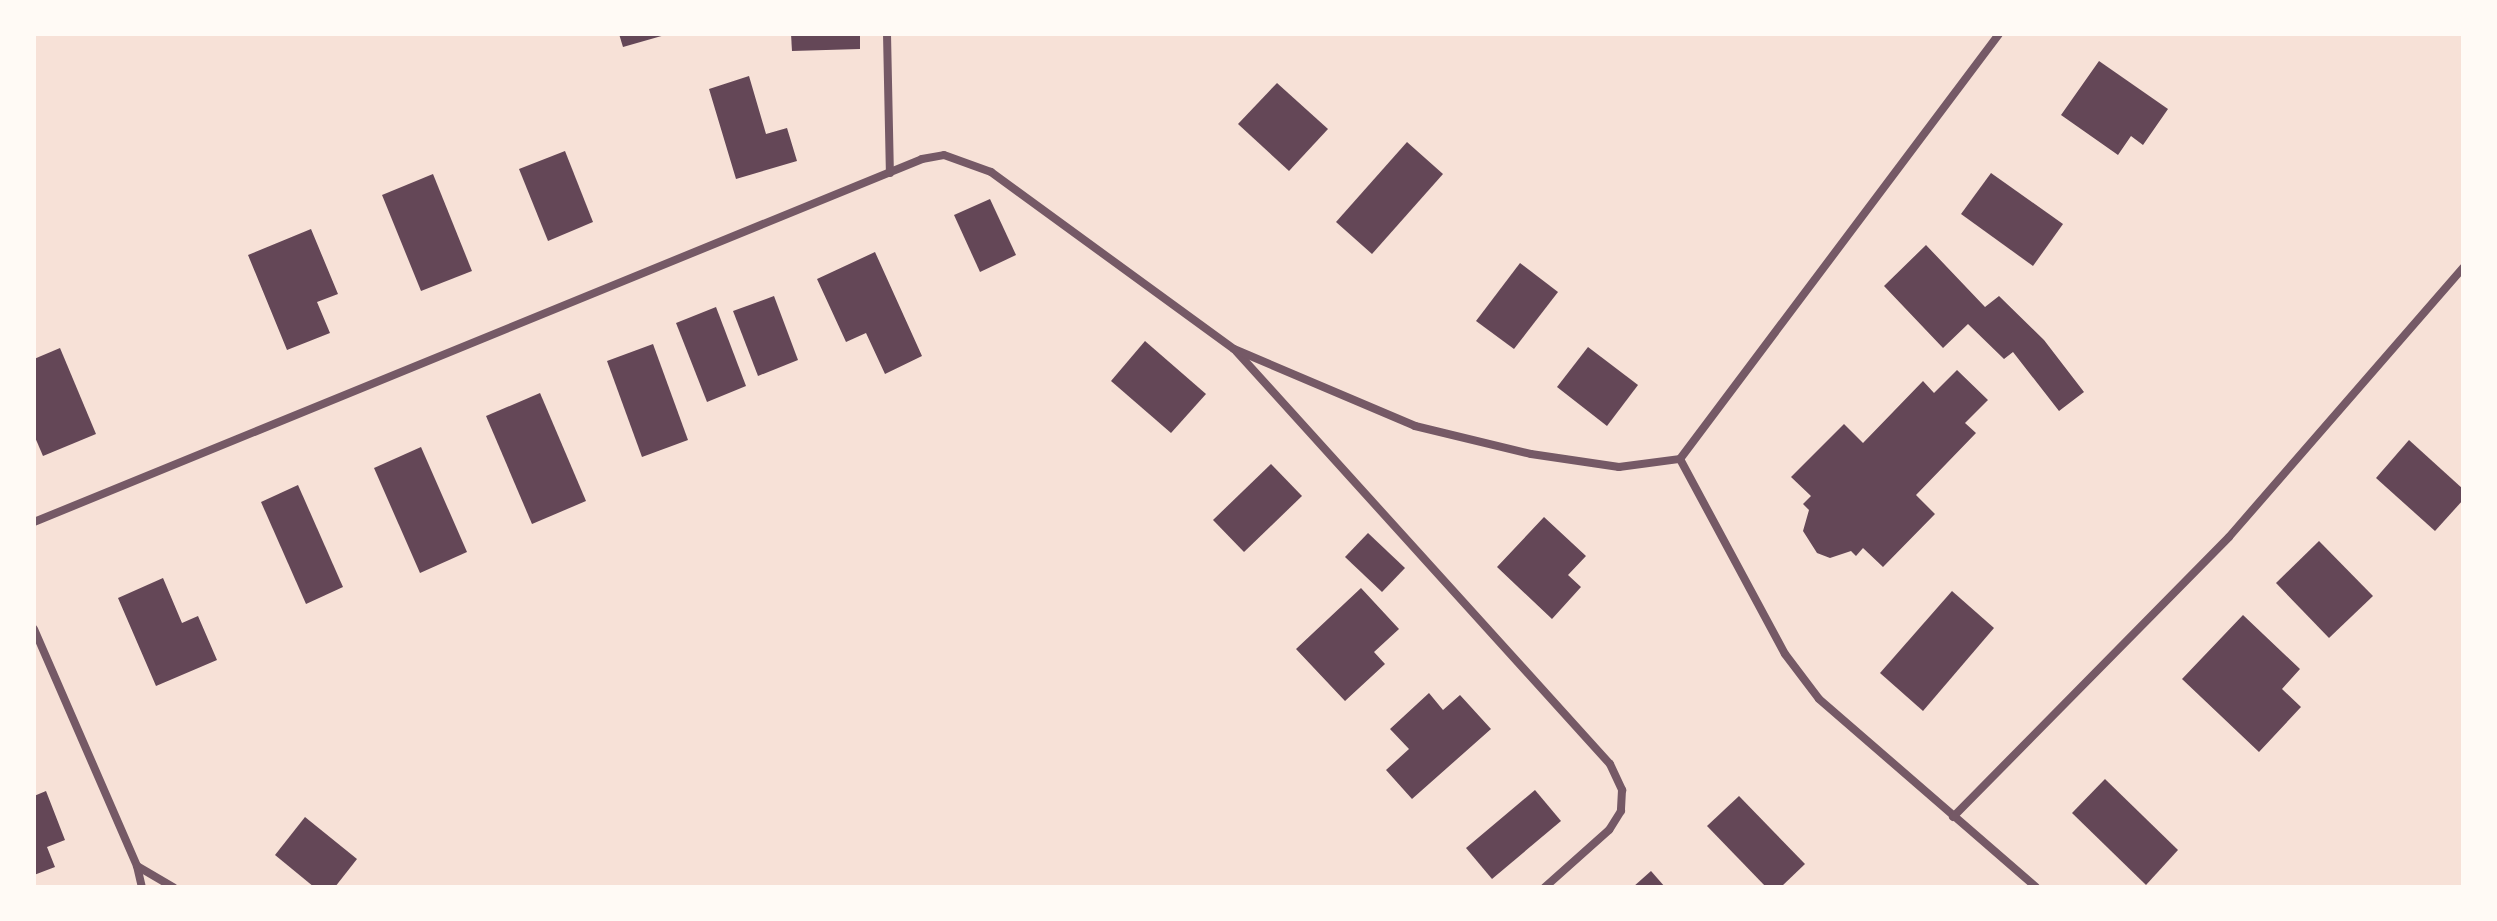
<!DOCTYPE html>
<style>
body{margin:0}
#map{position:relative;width:2497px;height:921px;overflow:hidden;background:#f7e1d7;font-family:"Roboto Serif",serif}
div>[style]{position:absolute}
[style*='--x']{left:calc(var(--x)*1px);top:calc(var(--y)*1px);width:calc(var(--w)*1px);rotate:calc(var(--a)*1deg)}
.building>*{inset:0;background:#644757}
.minor>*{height:8px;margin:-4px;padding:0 4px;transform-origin:4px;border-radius:4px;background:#755966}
span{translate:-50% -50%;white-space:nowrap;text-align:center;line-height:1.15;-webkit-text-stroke:7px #fffaf5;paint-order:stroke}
.frame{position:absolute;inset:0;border:36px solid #fffaf5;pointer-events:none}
</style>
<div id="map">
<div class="building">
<div style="clip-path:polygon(619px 34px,665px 34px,665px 35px,623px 47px)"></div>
<div style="clip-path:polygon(791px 34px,860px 34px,860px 49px,792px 51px)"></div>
<div style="clip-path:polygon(2099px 61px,2168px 109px,2143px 145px,2131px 136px,2118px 155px,2061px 115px)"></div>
<div style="clip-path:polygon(749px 76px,766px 134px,787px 128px,797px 161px,736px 179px,709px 89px)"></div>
<div style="clip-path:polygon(1277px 83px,1328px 129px,1289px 171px,1238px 124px)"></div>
<div style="clip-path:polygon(1407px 142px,1443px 174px,1372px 254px,1336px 222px)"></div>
<div style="clip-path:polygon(565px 151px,593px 222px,548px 241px,519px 169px)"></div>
<div style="clip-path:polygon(1991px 173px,2063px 224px,2033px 266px,1961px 214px)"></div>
<div style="clip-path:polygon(433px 174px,472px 271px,421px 291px,382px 195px)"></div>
<div style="clip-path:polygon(990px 199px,1016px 255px,980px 272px,954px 215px)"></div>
<div style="clip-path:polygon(311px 229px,338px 294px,317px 302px,330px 333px,287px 350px,248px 255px)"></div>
<div style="clip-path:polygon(1926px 245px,1985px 307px,1999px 296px,2044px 340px,2084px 392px,2059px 411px,2013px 352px,2004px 359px,1968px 324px,1943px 348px,1884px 286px)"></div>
<div style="clip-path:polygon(875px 252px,922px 356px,885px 374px,866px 333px,846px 342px,817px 279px)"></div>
<div style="clip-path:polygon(1520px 263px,1558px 292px,1514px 349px,1476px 321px)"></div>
<div style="clip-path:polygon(774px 296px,798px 360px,758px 376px,733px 311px)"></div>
<div style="clip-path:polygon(716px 307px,746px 386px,707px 402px,676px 323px)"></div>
<div style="clip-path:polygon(1145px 341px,1206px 394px,1171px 433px,1111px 381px)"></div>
<div style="clip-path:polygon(653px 344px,688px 440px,642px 457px,607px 361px)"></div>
<div style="clip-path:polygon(1588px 347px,1638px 385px,1607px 426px,1557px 387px)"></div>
<div style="clip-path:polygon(60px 348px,96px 434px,43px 456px,34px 435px,34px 359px)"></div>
<div style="clip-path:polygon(1957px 370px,1988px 400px,1965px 423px,1976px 433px,1916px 495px,1935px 514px,1883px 567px,1863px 548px,1856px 556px,1851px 551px,1830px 558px,1817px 553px,1803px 531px,1809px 510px,1803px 504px,1811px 496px,1791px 477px,1844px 424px,1863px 443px,1923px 381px,1934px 393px)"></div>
<div style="clip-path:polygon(540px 393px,586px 501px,532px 524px,486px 416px)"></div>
<div style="clip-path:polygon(2409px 440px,2463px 489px,2463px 500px,2435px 531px,2376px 478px)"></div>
<div style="clip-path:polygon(421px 447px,467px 552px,420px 573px,374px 468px)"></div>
<div style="clip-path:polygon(1271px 464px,1302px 496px,1244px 552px,1213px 520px)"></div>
<div style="clip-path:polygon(298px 485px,343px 587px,306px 604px,261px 502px)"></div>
<div style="clip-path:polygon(1544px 517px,1586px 556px,1568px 575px,1581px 587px,1552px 619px,1497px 567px)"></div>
<div style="clip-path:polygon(1368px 533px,1405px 568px,1382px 592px,1345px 557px)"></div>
<div style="clip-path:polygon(2319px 541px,2373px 596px,2329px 638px,2276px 583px)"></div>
<div style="clip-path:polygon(163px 578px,182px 623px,198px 616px,217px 660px,156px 686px,118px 598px)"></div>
<div style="clip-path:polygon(1361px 588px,1399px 629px,1374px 652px,1385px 664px,1345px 701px,1296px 649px)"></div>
<div style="clip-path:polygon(1952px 591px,1994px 628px,1923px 711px,1880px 673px)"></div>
<div style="clip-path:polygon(2243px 615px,2300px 669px,2282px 689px,2301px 707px,2259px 752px,2182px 679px)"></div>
<div style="clip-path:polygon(1429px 693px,1443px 710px,1460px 695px,1491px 729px,1412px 799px,1386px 770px,1409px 749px,1390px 729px)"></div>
<div style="clip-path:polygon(2105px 779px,2178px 850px,2146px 885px,2072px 813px)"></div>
<div style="clip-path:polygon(1535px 790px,1561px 821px,1492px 879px,1466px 848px)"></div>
<div style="clip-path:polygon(46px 791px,65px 840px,47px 847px,55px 867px,34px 875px,34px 796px)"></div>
<div style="clip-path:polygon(1739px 796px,1805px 864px,1781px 887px,1766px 887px,1707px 826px)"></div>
<div style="clip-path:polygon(305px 817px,357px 859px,335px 887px,314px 887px,275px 855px)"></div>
<div style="clip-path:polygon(1651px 871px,1665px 887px,1633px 887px)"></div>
</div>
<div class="minor">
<div style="--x:887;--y:34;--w:139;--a:88.8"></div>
<div style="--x:1236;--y:351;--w:557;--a:47.84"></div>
<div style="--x:1610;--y:764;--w:29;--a:65"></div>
<div style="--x:1622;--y:790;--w:21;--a:93"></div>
<div style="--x:1621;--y:811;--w:22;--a:122"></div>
<div style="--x:1609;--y:830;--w:86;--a:138.3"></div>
<div style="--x:1680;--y:459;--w:221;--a:61.7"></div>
<div style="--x:1785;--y:654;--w:56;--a:52.9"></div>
<div style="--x:1819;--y:699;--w:287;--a:40.9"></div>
<div style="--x:1680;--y:459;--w:531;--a:-53.11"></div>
<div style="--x:34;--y:522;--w:959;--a:-22.23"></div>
<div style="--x:922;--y:159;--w:22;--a:-10"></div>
<div style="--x:944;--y:155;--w:50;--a:19.9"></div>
<div style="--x:991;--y:172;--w:301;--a:36.1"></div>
<div style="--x:1234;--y:349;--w:197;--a:23"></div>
<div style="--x:1415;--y:426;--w:119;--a:13.6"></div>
<div style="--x:1531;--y:454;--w:89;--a:8.4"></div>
<div style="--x:1619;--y:467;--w:62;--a:-7.5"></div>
<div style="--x:34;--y:629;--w:258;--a:66.5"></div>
<div style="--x:137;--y:866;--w:42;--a:30.3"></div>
<div style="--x:1953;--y:817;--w:393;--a:-45.4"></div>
<div style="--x:2229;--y:537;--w:357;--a:-49"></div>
<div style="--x:137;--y:866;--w:22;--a:77"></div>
</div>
<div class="frame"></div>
</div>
